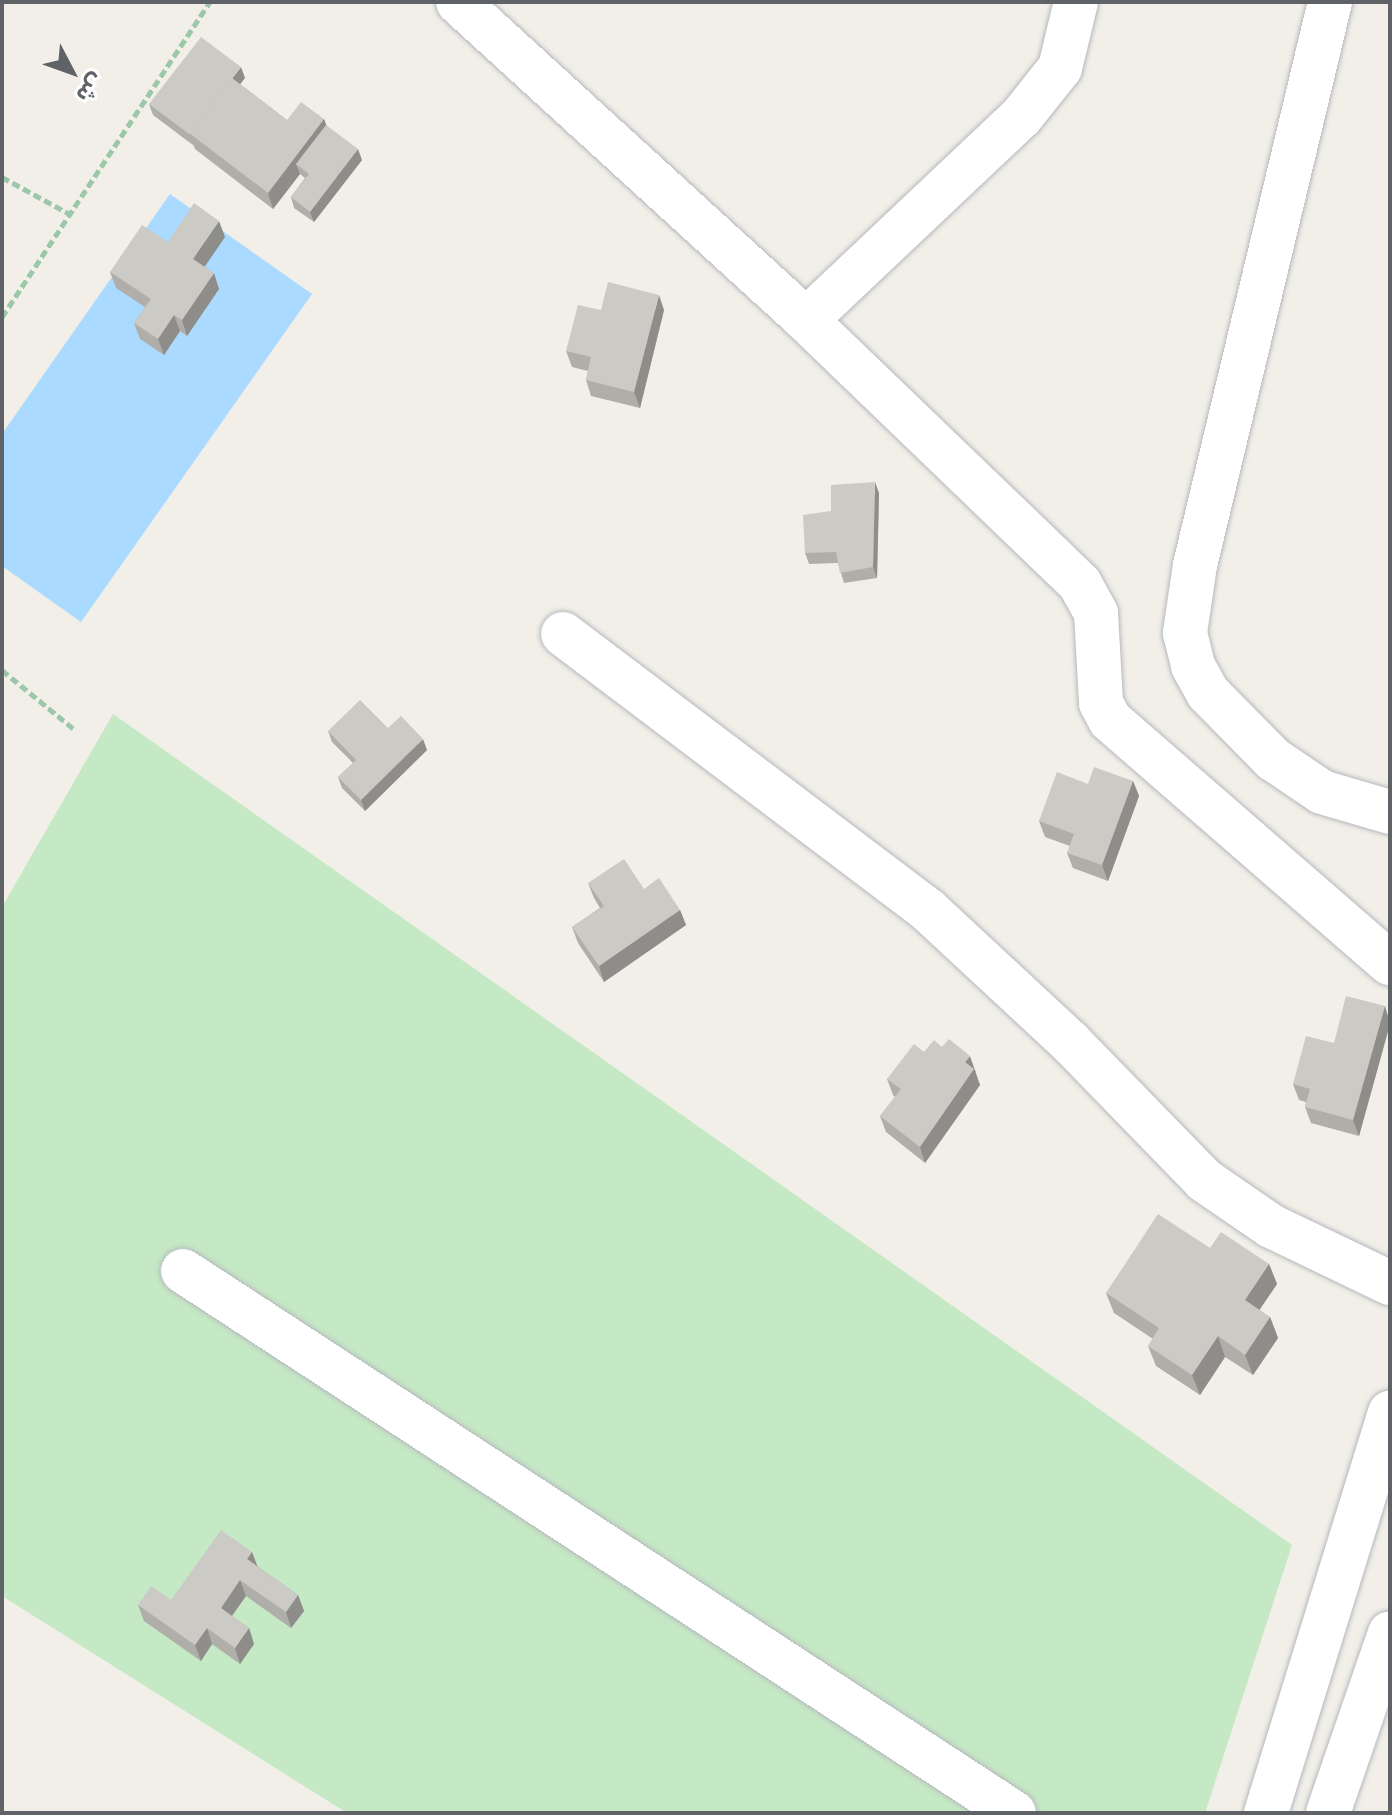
<!DOCTYPE html>
<meta charset="utf-8">
<style>
body{margin:0}
#map{position:relative;width:1392px;height:1815px;overflow:hidden;background:#f1efe8;font-family:Signika,"Noto Sans Arabic",sans-serif}
div>[style]{position:absolute}
[style*='--x']{left:calc(var(--x)*1px);top:calc(var(--y)*1px);width:calc(var(--w)*1px);rotate:calc(var(--a)*1deg)}
.green>*{inset:0;background:#c5e8c5}
.water>*{inset:0;background:#aadaff}
.path>*{height:5px;margin-top:-2.5px;transform-origin:0;background:repeating-linear-gradient(90deg,#9cc7a9 0 8px,transparent 0 12px)}
.roads{filter:drop-shadow(0 0 2px #b5b8bc) drop-shadow(0 0 2px #b5b8bc)}
.minor>*{height:44px;margin:-22px;padding:0 22px;transform-origin:22px;border-radius:22px;background:#fff}
.wall>*{inset:0;background:#afaea9}
.shaded-wall>*{inset:0;background:#8f8d8a}
.building>*{inset:0;background:#cccac5}
span{translate:-50% -50%;white-space:nowrap;text-align:center;line-height:1.15;-webkit-text-stroke:6px #fff;paint-order:stroke}
.frame{position:absolute;inset:0;border:4px solid #5f6368;pointer-events:none}
.north{position:absolute;left:32px;top:32px;width:80px;height:80px;-webkit-text-stroke:6px #fff;paint-order:stroke;rotate:131deg;font-size:22px;font-weight:700;line-height:32px;text-align:center;color:#5f6368}
.north::after{content:'';display:block;margin:auto;width:28px;height:36px;background:#5f6368;clip-path:polygon(50% 0,100% 100%,50% 72%,0 100%)}
</style>
<div id="map">
<div class="green">
<div style="clip-path:polygon(113px 714px,1292px 1545px,1205px 1813px,347px 1813px,2px 1596px,2px 907px)"></div>
</div>
<div class="water">
<div style="clip-path:polygon(170px 194px,312px 294px,81px 622px,2px 566px,2px 434px)"></div>
</div>
<div class="path">
<div style="--x:2;--y:177;--w:77;--a:28.6"></div>
<div style="--x:2;--y:317;--w:377;--a:-56.6"></div>
<div style="--x:2;--y:670;--w:94;--a:39.4"></div>
</div>
<div class="roads">
<div class="minor">
<div style="--x:458;--y:2;--w:471;--a:42.4"></div>
<div style="--x:806;--y:320;--w:380;--a:43.9"></div>
<div style="--x:1080;--y:584;--w:33;--a:61"></div>
<div style="--x:1096;--y:613;--w:90;--a:86.8"></div>
<div style="--x:1101;--y:703;--w:19;--a:62"></div>
<div style="--x:1110;--y:720;--w:371;--a:41"></div>
<div style="--x:1330;--y:2;--w:579;--a:103.48"></div>
<div style="--x:1195;--y:565;--w:69;--a:98.4"></div>
<div style="--x:1185;--y:633;--w:34;--a:76"></div>
<div style="--x:1193;--y:666;--w:31;--a:61"></div>
<div style="--x:1208;--y:693;--w:93;--a:45.4"></div>
<div style="--x:1273;--y:759;--w:59;--a:34"></div>
<div style="--x:1322;--y:792;--w:71;--a:16.4"></div>
<div style="--x:806;--y:320;--w:296;--a:-43.4"></div>
<div style="--x:1021;--y:117;--w:63;--a:-51.5"></div>
<div style="--x:1060;--y:68;--w:68;--a:-76.4"></div>
<div style="--x:563;--y:634;--w:458;--a:37.1"></div>
<div style="--x:928;--y:910;--w:194;--a:42.9"></div>
<div style="--x:1070;--y:1042;--w:192;--a:45.8"></div>
<div style="--x:1204;--y:1180;--w:81;--a:34.5"></div>
<div style="--x:1271;--y:1226;--w:132;--a:25.6"></div>
<div style="--x:183;--y:1271;--w:992;--a:33.11"></div>
<div style="--x:1266;--y:1813;--w:419;--a:-72.8"></div>
<div style="--x:1328;--y:1813;--w:190;--a:-71"></div>
</div>
</div>
<div class="wall">
<div style="clip-path:polygon(245px 78px,240px 84px,287px 120px,324px 119px,326px 125px,362px 160px,314px 222px,294px 208px,291px 197px,305px 178px,300px 174px,273px 209px,195px 149px,193px 144px,193px 145px,153px 115px,149px 104px)"></div>
<div style="clip-path:polygon(225px 237px,204px 267px,219px 289px,187px 336px,180px 331px,164px 355px,140px 339px,134px 323px,145px 307px,116px 288px,110px 272px,168px 242px)"></div>
<div style="clip-path:polygon(601px 310px,664px 310px,640px 408px,591px 396px,586px 380px,588px 371px,572px 367px,566px 351px)"></div>
<div style="clip-path:polygon(879px 493px,877px 578px,844px 583px,838px 563px,809px 564px,805px 553px,831px 511px)"></div>
<div style="clip-path:polygon(388px 728px,427px 750px,365px 811px,342px 788px,338px 777px,353px 763px,332px 742px,328px 731px)"></div>
<div style="clip-path:polygon(1133px 781px,1139px 796px,1108px 881px,1073px 868px,1067px 853px,1070px 846px,1045px 837px,1039px 821px,1088px 784px)"></div>
<div style="clip-path:polygon(588px 883px,644px 889px,680px 910px,686px 925px,604px 982px,578px 943px,572px 927px,600px 908px,594px 898px)"></div>
<div style="clip-path:polygon(1385px 1006px,1390px 1024px,1359px 1136px,1311px 1123px,1305px 1107px,1306px 1102px,1299px 1100px,1293px 1084px,1334px 1043px)"></div>
<div style="clip-path:polygon(924px 1052px,976px 1071px,975px 1073px,980px 1085px,925px 1163px,886px 1132px,880px 1116px,895px 1097px,893px 1095px,887px 1079px)"></div>
<div style="clip-path:polygon(1210px 1248px,1269px 1264px,1277px 1284px,1259px 1310px,1270px 1317px,1278px 1338px,1253px 1375px,1225px 1357px,1200px 1395px,1156px 1366px,1148px 1346px,1153px 1339px,1114px 1313px,1106px 1293px)"></div>
<div style="clip-path:polygon(252px 1552px,257px 1566px,298px 1595px,304px 1611px,291px 1628px,246px 1596px,232px 1616px,249px 1628px,254px 1644px,240px 1664px,212px 1644px,201px 1661px,144px 1621px,138px 1605px,171px 1600px)"></div>
</div>
<div class="shaded-wall">
<div style="clip-path:polygon(241px 67px,245px 78px,197px 139px,190px 133px)"></div>
<div style="clip-path:polygon(324px 119px,330px 135px,296px 164px,300px 174px,273px 209px,268px 193px)"></div>
<div style="clip-path:polygon(358px 149px,362px 160px,314px 222px,310px 212px)"></div>
<div style="clip-path:polygon(219px 221px,225px 237px,199px 275px,193px 259px)"></div>
<div style="clip-path:polygon(214px 273px,219px 289px,187px 336px,182px 320px)"></div>
<div style="clip-path:polygon(659px 295px,664px 310px,640px 408px,634px 392px)"></div>
<div style="clip-path:polygon(174px 315px,180px 331px,164px 355px,158px 339px)"></div>
<div style="clip-path:polygon(875px 482px,879px 493px,877px 578px,873px 567px)"></div>
<div style="clip-path:polygon(423px 739px,427px 750px,365px 811px,361px 800px)"></div>
<div style="clip-path:polygon(1133px 781px,1139px 796px,1108px 881px,1102px 865px)"></div>
<div style="clip-path:polygon(680px 910px,686px 925px,604px 982px,599px 966px)"></div>
<div style="clip-path:polygon(1385px 1006px,1390px 1024px,1359px 1136px,1353px 1120px)"></div>
<div style="clip-path:polygon(970px 1056px,980px 1085px,925px 1163px,920px 1147px,965px 1062px)"></div>
<div style="clip-path:polygon(1269px 1264px,1277px 1284px,1252px 1321px,1245px 1300px)"></div>
<div style="clip-path:polygon(1270px 1317px,1278px 1338px,1253px 1375px,1245px 1355px)"></div>
<div style="clip-path:polygon(1218px 1336px,1225px 1357px,1200px 1395px,1192px 1375px)"></div>
<div style="clip-path:polygon(252px 1552px,258px 1568px,247px 1559px)"></div>
<div style="clip-path:polygon(240px 1580px,246px 1596px,226px 1624px,221px 1608px)"></div>
<div style="clip-path:polygon(298px 1595px,304px 1611px,291px 1628px,286px 1612px)"></div>
<div style="clip-path:polygon(207px 1628px,212px 1644px,201px 1661px,195px 1645px)"></div>
<div style="clip-path:polygon(249px 1628px,254px 1644px,240px 1664px,235px 1648px)"></div>
</div>
<div class="building">
<div style="clip-path:polygon(201px 37px,241px 67px,189px 134px,149px 104px)"></div>
<div style="clip-path:polygon(232px 78px,287px 120px,301px 102px,324px 119px,268px 193px,189px 133px)"></div>
<div style="clip-path:polygon(326px 125px,358px 149px,310px 212px,291px 197px,309px 174px,296px 164px)"></div>
<div style="clip-path:polygon(194px 203px,219px 221px,193px 259px,214px 273px,182px 320px,174px 315px,158px 339px,134px 323px,151px 299px,110px 272px,142px 225px,168px 242px)"></div>
<div style="clip-path:polygon(608px 282px,659px 295px,634px 392px,586px 380px,591px 357px,566px 351px,578px 305px,601px 310px)"></div>
<div style="clip-path:polygon(875px 482px,873px 567px,840px 573px,836px 552px,805px 553px,803px 515px,831px 511px,831px 485px)"></div>
<div style="clip-path:polygon(360px 700px,388px 728px,401px 716px,423px 739px,361px 800px,338px 777px,356px 760px,328px 731px)"></div>
<div style="clip-path:polygon(1094px 767px,1133px 781px,1102px 865px,1067px 853px,1074px 834px,1039px 821px,1057px 772px,1088px 784px)"></div>
<div style="clip-path:polygon(624px 859px,644px 889px,659px 878px,680px 910px,599px 966px,572px 927px,604px 906px,588px 883px)"></div>
<div style="clip-path:polygon(1346px 996px,1385px 1006px,1353px 1120px,1305px 1107px,1310px 1089px,1293px 1084px,1306px 1036px,1334px 1043px)"></div>
<div style="clip-path:polygon(949px 1039px,970px 1056px,965px 1062px,974px 1069px,920px 1147px,880px 1116px,901px 1089px,887px 1079px,914px 1044px,924px 1052px,934px 1040px,942px 1047px)"></div>
<div style="clip-path:polygon(1158px 1214px,1210px 1248px,1221px 1232px,1269px 1264px,1245px 1300px,1270px 1317px,1245px 1355px,1218px 1336px,1192px 1375px,1148px 1346px,1159px 1328px,1106px 1293px)"></div>
<div style="clip-path:polygon(221px 1530px,252px 1552px,247px 1559px,298px 1595px,286px 1612px,240px 1580px,221px 1608px,249px 1628px,235px 1648px,207px 1628px,195px 1645px,138px 1605px,151px 1586px,171px 1600px)"></div>
</div>
<div class="frame"></div>
<div class="north">ش</div>
</div>
